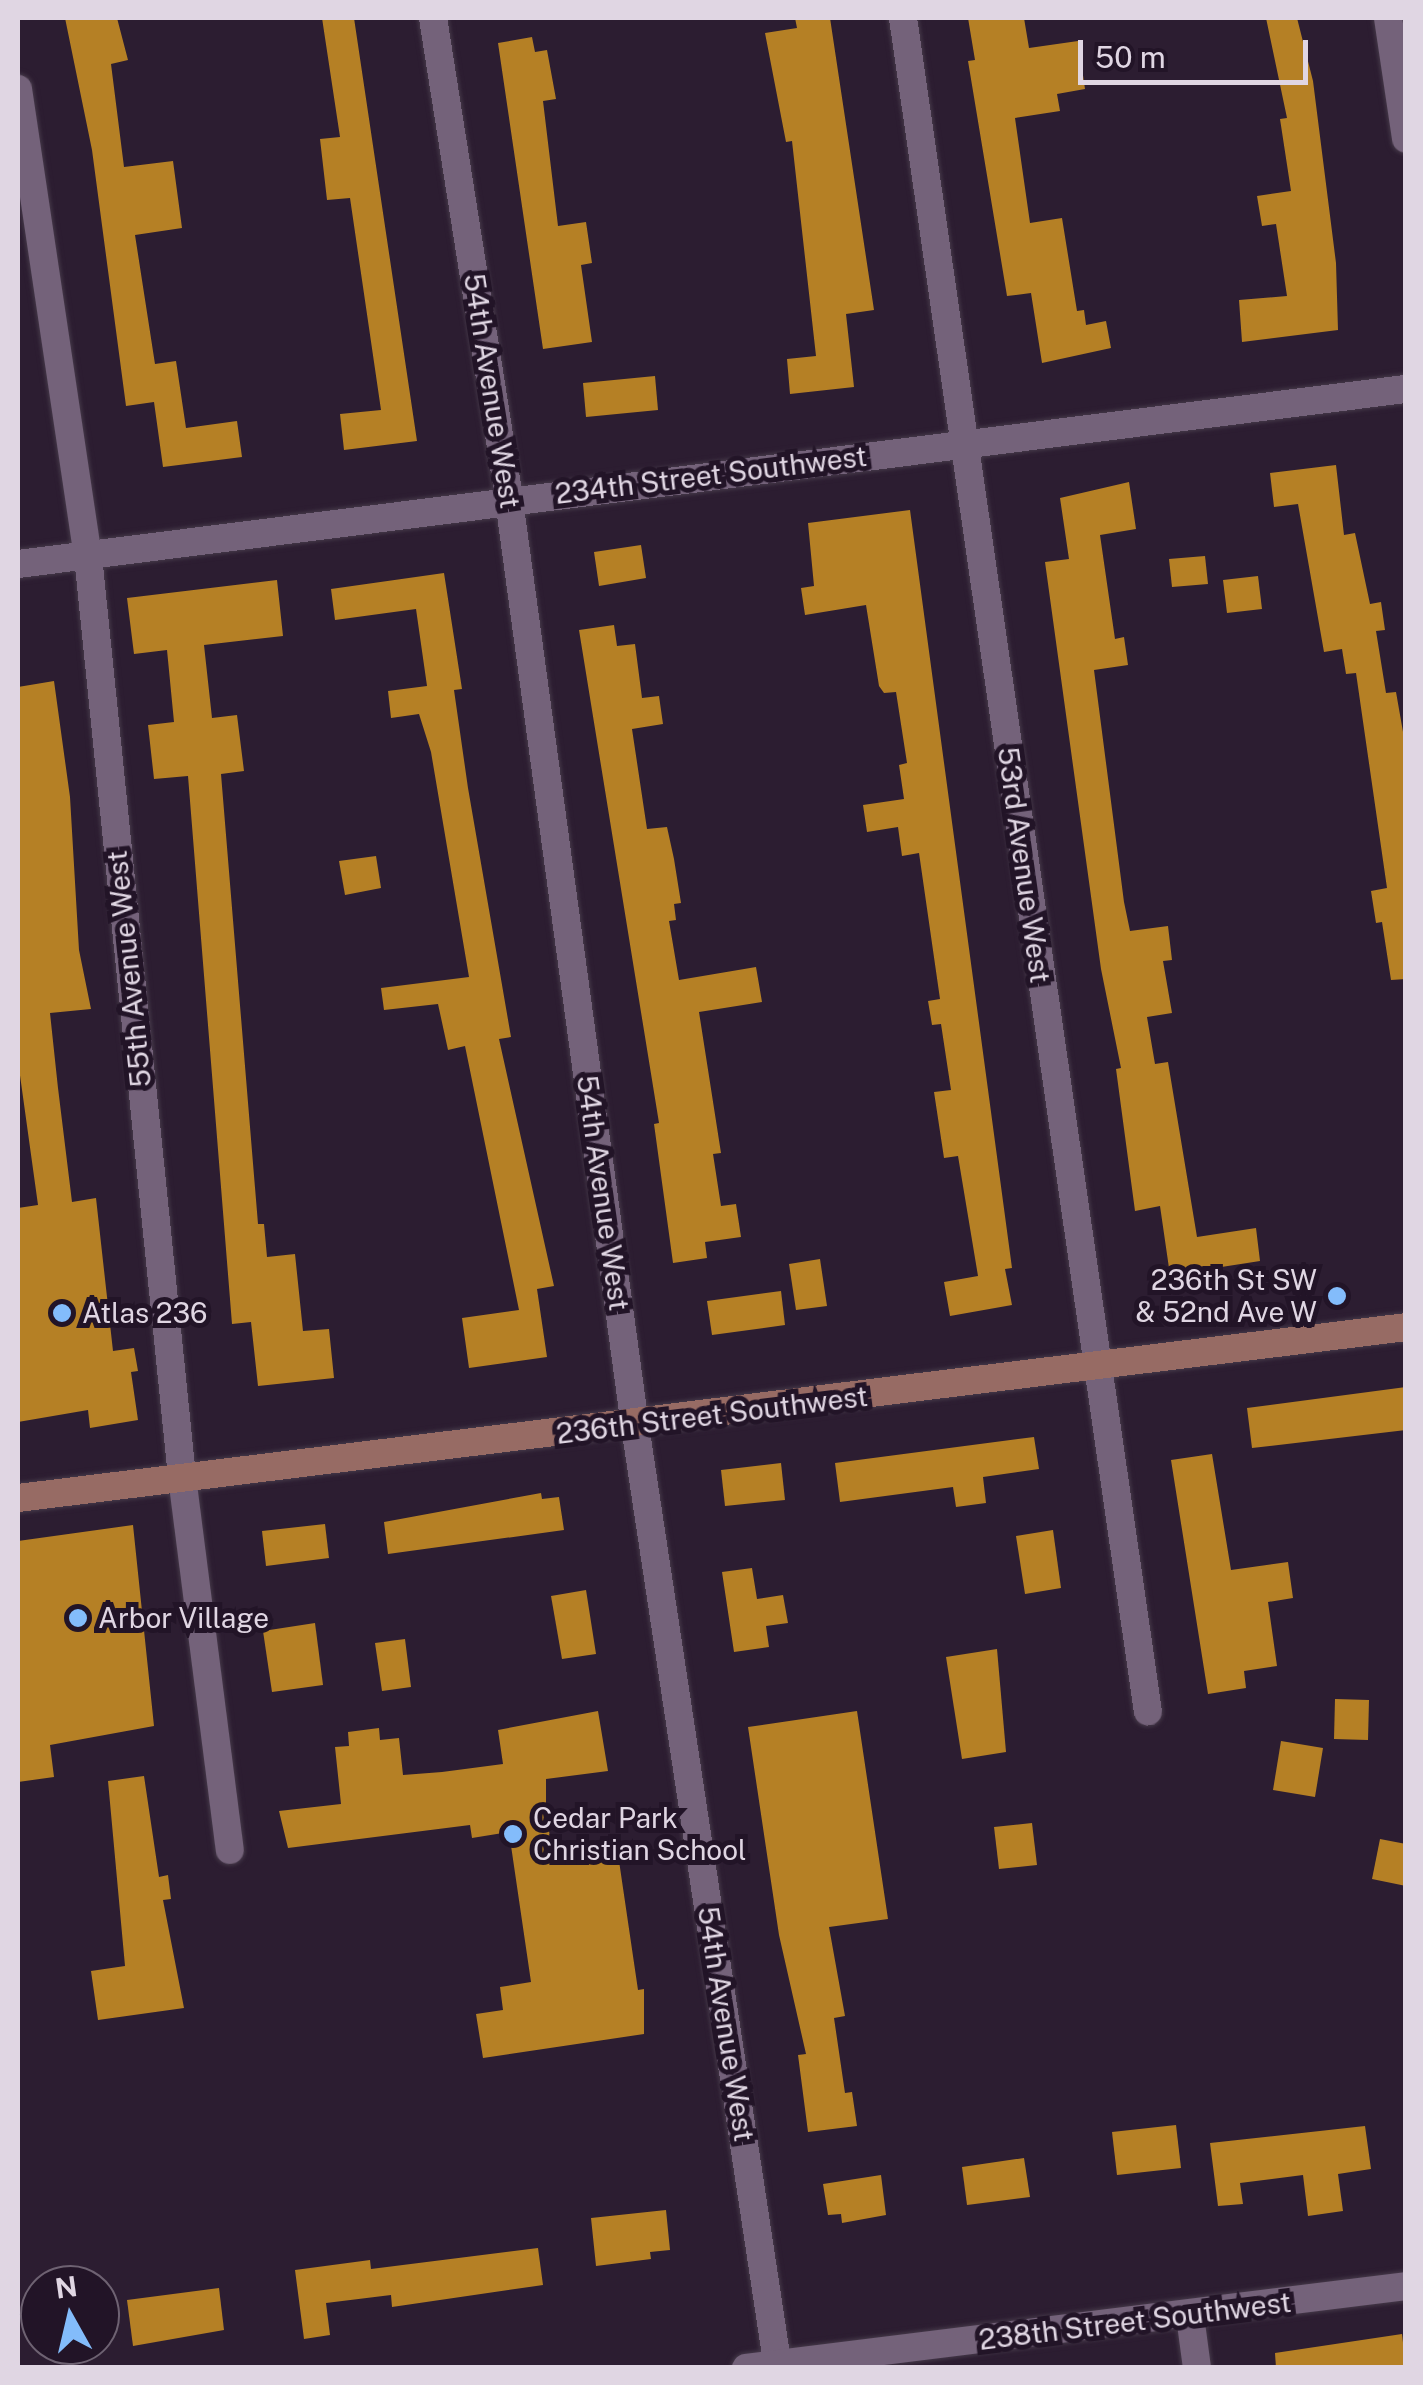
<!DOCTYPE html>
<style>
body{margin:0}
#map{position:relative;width:1423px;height:2385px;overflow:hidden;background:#2c1d31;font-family:"Public Sans",sans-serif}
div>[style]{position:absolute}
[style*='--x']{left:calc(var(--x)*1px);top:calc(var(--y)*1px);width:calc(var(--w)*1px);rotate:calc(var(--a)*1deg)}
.building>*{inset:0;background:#b58025}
.roads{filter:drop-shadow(0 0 2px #453949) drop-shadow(0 0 2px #453949)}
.minor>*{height:28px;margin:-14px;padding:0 14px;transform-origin:14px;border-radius:14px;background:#74627a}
.secondary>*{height:28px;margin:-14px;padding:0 14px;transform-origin:14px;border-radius:14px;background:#976b64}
.dots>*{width:28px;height:28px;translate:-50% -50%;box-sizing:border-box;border:5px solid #221427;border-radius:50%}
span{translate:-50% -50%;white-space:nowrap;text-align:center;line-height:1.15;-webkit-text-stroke:10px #221427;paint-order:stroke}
.street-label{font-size:28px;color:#e0d6e3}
.poi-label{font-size:28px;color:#e0d6e3}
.right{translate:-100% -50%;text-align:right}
.left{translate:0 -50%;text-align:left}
.frame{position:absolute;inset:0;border:20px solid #e0d6e3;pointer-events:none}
.north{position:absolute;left:20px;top:2265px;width:100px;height:100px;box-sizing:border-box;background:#221427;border:2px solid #6e6272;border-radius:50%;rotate:352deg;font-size:28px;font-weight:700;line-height:40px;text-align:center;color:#e0d6e3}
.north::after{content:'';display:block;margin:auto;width:35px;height:45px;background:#83bcfb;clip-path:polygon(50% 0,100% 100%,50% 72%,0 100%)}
.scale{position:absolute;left:1078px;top:40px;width:230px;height:45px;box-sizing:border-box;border:5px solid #e0d6e3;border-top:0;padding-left:12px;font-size:30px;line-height:35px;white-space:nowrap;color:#e0d6e3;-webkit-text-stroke:8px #221427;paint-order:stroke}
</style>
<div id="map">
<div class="building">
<div style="clip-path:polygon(65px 18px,117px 18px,128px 60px,111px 64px,124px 167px,173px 161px,182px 228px,135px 235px,155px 364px,176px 361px,186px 428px,237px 421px,242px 457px,163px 467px,154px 402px,126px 406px,92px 150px)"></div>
<div style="clip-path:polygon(322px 18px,354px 18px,417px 441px,344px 450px,340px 414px,381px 410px,350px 198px,327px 200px,320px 139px,340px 137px)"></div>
<div style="clip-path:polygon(795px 18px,830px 18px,874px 310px,846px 314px,854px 387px,790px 394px,787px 359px,816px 356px,792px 141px,786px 142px,765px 33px,797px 28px)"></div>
<div style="clip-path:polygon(968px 18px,1024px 18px,1029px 48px,1078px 41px,1085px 89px,1057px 94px,1060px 111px,1015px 118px,1030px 223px,1062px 218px,1077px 311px,1084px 310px,1086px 325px,1106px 321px,1111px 348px,1042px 363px,1031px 293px,1007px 296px,968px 61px,975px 60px)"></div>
<div style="clip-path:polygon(1266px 18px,1297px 18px,1313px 81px,1336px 263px,1338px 330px,1242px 342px,1239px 300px,1287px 296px,1276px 224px,1262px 226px,1257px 196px,1291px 191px,1280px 119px,1287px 118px)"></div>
<div style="clip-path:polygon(532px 37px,535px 52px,547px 50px,556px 99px,543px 101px,558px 226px,586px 222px,592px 263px,581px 265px,592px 342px,543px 349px,498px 43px)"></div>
<div style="clip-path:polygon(655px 376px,658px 410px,586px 417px,583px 383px)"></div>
<div style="clip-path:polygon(1336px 465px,1344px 535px,1355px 533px,1370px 604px,1381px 602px,1385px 630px,1376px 631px,1386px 693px,1396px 692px,1406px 749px,1406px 979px,1391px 980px,1382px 922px,1376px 923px,1371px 891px,1387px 888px,1356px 673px,1346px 674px,1342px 649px,1324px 652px,1298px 504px,1274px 507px,1270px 473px)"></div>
<div style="clip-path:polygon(1129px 482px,1136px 529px,1100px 535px,1115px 639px,1124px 637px,1128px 665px,1094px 670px,1124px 902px,1130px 931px,1168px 926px,1172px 960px,1163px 961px,1172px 1013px,1147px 1017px,1155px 1064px,1168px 1062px,1197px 1237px,1256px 1228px,1260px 1261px,1170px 1275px,1160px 1206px,1135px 1211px,1116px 1069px,1121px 1068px,1101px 969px,1045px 562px,1069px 559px,1060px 498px)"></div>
<div style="clip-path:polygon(910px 510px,1012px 1268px,1005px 1269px,1012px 1305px,950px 1316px,944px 1282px,978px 1276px,958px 1156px,944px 1158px,934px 1092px,951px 1090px,941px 1024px,932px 1025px,928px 1001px,940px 999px,919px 853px,902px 856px,898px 827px,867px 832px,863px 805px,904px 799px,899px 765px,907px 763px,896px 692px,884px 693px,879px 686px,866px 605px,805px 615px,801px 588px,814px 586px,808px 523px)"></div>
<div style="clip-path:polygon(641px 545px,646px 578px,599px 586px,594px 552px)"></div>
<div style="clip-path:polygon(1205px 556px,1208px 584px,1172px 587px,1169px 559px)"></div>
<div style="clip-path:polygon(444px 573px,462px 689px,454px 690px,468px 788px,511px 1037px,499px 1039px,554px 1286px,537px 1289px,547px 1357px,469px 1368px,462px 1318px,519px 1310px,465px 1046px,448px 1050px,438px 1004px,384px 1010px,381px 988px,469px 977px,431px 752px,419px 714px,391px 718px,388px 691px,427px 686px,416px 609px,335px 620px,331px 589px)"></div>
<div style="clip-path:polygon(1258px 576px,1262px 609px,1227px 613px,1223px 580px)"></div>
<div style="clip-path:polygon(277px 580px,283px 636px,204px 645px,212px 718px,237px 715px,244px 771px,221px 774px,258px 1224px,264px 1224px,267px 1257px,295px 1254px,303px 1331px,329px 1329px,334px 1378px,258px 1386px,251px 1322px,232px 1324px,188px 776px,154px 779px,148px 725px,174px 722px,167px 650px,134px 654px,127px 598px)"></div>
<div style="clip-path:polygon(614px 625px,617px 646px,635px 644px,642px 698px,659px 696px,663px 724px,632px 729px,647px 829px,667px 827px,674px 859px,681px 903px,674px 904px,676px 920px,669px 921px,679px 980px,756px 967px,762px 1002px,699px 1012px,721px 1153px,713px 1154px,721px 1206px,736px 1204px,741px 1237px,705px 1242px,707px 1258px,673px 1263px,654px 1124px,659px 1123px,579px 630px)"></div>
<div style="clip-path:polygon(54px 681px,70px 797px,79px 950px,91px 1009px,50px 1013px,58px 1088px,72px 1202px,96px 1198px,113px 1351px,134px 1348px,138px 1371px,131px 1372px,138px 1420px,90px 1428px,88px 1410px,18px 1422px,18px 1208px,38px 1205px,18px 1061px,18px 687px)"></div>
<div style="clip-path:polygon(376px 856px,381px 888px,345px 895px,339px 861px)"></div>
<div style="clip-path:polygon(820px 1259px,827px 1306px,796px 1310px,789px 1264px)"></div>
<div style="clip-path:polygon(781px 1291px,785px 1325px,712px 1335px,707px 1301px)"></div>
<div style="clip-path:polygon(1406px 1387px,1406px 1430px,1252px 1448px,1247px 1408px)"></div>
<div style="clip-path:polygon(1034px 1437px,1039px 1469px,983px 1477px,986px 1503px,956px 1507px,953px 1487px,840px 1502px,835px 1463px)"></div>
<div style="clip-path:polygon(1212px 1454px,1231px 1570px,1288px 1562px,1293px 1598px,1268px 1602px,1277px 1666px,1244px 1671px,1246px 1688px,1208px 1694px,1171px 1460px)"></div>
<div style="clip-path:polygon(781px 1463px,785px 1500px,725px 1506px,721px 1470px)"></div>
<div style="clip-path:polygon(541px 1493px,542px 1499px,559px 1497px,564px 1530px,388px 1554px,384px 1522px)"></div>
<div style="clip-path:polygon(325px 1524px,329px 1558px,266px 1566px,262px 1531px)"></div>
<div style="clip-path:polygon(133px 1525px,154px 1726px,50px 1745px,54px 1777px,18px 1782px,18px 1541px)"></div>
<div style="clip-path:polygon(1053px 1530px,1061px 1588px,1025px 1594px,1016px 1536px)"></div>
<div style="clip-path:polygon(752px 1568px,757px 1599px,783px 1595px,788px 1623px,766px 1626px,769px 1647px,734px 1652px,722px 1572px)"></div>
<div style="clip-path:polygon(586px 1590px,596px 1654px,562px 1659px,551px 1596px)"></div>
<div style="clip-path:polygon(315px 1623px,323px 1685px,272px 1692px,263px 1631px)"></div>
<div style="clip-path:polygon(405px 1639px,411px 1687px,382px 1691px,375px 1643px)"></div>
<div style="clip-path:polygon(997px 1649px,1006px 1752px,962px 1759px,946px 1657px)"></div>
<div style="clip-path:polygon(1335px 1699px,1369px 1700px,1368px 1740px,1334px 1739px)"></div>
<div style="clip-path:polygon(598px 1711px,608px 1771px,546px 1779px,546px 1811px,554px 1864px,618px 1854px,638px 1990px,644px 1989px,644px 2034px,483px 2058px,476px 2014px,503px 2010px,500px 1987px,531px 1982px,509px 1832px,472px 1838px,470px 1825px,288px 1848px,279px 1811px,341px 1804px,335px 1747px,349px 1746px,348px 1732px,379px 1728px,380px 1740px,399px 1738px,403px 1775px,442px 1772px,503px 1764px,498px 1730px)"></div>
<div style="clip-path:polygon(857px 1711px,888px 1919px,829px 1927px,845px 2016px,834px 2018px,845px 2093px,852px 2092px,857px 2126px,808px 2132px,798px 2055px,806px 2054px,779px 1935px,748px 1727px)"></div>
<div style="clip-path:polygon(1281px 1741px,1323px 1748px,1315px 1797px,1273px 1790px)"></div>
<div style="clip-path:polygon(144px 1776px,159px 1877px,168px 1875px,171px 1899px,163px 1900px,184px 2008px,98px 2020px,91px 1971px,125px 1966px,108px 1781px)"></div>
<div style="clip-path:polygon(1032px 1823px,1037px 1865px,999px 1869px,994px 1827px)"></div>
<div style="clip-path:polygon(1380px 1839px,1406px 1844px,1406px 1886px,1372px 1879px)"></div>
<div style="clip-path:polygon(1176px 2125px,1181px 2168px,1117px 2175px,1112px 2132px)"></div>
<div style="clip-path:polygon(1365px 2126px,1371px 2169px,1338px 2174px,1343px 2211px,1308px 2216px,1303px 2175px,1240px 2183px,1243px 2204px,1218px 2206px,1210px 2143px)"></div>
<div style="clip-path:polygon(1024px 2158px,1030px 2197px,967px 2205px,962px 2167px)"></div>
<div style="clip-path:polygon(881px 2175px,886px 2215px,842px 2223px,841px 2214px,828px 2215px,823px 2184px)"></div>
<div style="clip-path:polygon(666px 2210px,670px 2250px,650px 2252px,651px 2259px,596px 2266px,591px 2218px)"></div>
<div style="clip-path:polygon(538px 2248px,543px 2285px,392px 2307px,391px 2295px,326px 2303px,330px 2335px,304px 2339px,295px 2270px,370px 2260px,371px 2269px)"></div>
<div style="clip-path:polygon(219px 2288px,224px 2330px,133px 2346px,127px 2300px)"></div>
<div style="clip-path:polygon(1402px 2334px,1406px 2368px,1276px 2368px,1275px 2353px)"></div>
</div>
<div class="roads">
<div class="minor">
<div style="--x:433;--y:18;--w:488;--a:81"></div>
<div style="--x:509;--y:500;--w:935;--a:82.25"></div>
<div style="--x:635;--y:1426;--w:953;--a:81.37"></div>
<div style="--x:903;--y:18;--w:1711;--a:81.77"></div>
<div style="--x:1388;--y:18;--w:122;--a:81.5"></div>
<div style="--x:18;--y:89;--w:472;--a:81.5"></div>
<div style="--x:88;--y:556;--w:926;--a:84.17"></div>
<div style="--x:182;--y:1477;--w:376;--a:82.7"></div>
<div style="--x:18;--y:564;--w:1399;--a:-7.19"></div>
<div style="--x:1190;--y:2316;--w:52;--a:82.3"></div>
<div style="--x:746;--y:2368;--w:665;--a:-7.08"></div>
</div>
<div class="secondary">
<div style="--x:18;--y:1498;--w:1398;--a:-7.02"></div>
</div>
</div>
<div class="dots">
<div style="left:1337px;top:1296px;background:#83bcfb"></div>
<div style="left:62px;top:1313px;background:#83bcfb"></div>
<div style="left:78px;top:1618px;background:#83bcfb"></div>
<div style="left:513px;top:1834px;background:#83bcfb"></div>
</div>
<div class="street-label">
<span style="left:492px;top:391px;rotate:81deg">54th Avenue West</span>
<span style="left:711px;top:475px;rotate:-7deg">234th Street Southwest</span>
<span style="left:1024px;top:865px;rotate:82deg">53rd Avenue West</span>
<span style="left:129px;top:969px;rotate:-96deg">55th Avenue West</span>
<span style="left:603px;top:1193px;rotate:82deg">54th Avenue West</span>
<span style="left:712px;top:1415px;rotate:-7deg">236th Street Southwest</span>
<span style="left:726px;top:2024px;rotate:81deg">54th Avenue West</span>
<span style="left:1135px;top:2321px;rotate:-7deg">238th Street Southwest</span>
</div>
<div class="poi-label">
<span class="right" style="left:1317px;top:1296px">236th St SW<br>&amp; 52nd Ave W</span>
<span class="left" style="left:82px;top:1313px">Atlas 236</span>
<span class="left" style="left:98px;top:1618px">Arbor Village</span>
<span class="left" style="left:533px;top:1834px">Cedar Park<br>Christian School</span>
</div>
<div class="frame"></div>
<div class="north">N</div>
<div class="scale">50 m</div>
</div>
